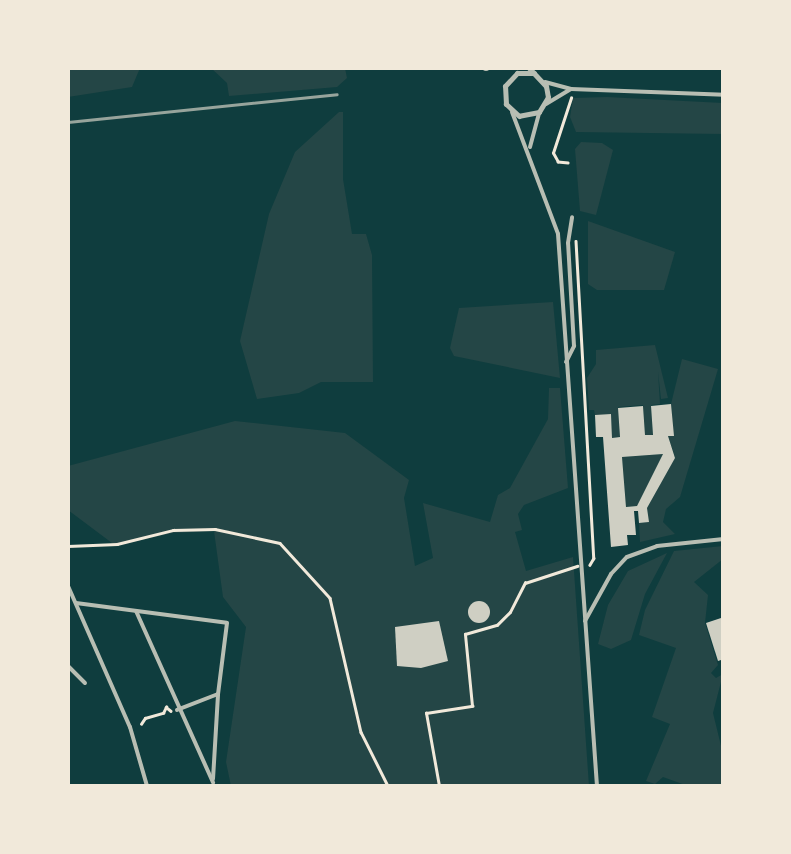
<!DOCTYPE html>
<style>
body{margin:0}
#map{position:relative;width:791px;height:854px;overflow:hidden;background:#0f3d3e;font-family:Arial,sans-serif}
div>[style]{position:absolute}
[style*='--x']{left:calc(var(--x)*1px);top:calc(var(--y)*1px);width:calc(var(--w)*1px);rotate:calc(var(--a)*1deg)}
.green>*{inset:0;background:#244646}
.building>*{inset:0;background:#cfcfc3}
.round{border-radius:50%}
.path>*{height:2.5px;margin:-1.25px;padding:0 1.25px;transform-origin:1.25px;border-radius:1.25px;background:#f1e9da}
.pedestrian>*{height:4px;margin:-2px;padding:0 2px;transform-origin:2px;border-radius:2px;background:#b8beb3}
.minor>*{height:4px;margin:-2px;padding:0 2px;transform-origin:2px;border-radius:2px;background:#b8beb3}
.tertiary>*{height:5px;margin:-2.5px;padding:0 2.5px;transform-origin:2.5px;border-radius:2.5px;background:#b8beb3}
.rail>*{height:2.5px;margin:-1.25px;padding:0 1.25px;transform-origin:1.25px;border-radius:1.25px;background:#97a49c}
span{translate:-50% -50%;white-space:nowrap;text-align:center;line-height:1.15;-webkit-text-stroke:8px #f1e9da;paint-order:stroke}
.frame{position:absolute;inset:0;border:70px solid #f1e9da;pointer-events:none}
</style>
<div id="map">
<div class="green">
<div style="clip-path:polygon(68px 68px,140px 68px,132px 87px,68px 97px)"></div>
<div style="clip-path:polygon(211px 68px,345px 68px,347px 78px,337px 87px,229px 96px,227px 83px)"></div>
<div style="clip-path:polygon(607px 97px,723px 103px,723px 134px,576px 132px,570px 117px,573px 98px)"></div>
<div style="clip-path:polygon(339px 112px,343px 112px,343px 179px,352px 234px,366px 234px,372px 255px,373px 382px,321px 382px,299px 393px,257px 399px,240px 341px,269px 214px,295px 152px)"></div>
<div style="clip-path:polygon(581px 142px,602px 143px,613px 150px,596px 215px,580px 211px,575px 149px)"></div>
<div style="clip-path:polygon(588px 221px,675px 252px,664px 290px,597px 290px,588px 284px)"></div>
<div style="clip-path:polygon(553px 302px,560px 378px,454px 356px,450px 348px,459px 308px)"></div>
<div style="clip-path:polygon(655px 345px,668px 398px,661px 399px,658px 372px,660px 404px,651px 405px,653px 435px,645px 435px,643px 405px,618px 407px,620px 437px,612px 438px,611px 415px,595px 415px,594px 410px,589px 410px,587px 378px,596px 364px,596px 350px)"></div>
<div style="clip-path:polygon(682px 359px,718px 369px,680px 497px,666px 509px,663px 522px,675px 534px,640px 542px,639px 523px,648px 522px,647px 508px,675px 457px,668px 436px,673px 435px,671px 404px)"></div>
<div style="clip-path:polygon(549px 388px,560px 388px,568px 488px,524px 505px,518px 514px,522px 530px,515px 532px,526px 571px,573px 557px,589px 786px,231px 786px,226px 762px,246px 627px,223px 597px,214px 531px,172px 533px,116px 546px,68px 510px,68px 466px,235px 421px,345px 433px,409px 480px,404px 498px,415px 566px,433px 558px,423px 503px,490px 522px,498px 495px,510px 488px,548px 419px)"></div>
<div style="clip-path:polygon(663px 454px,637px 506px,626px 507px,622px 457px)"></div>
<div style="clip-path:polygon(723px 546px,723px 559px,694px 582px,708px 595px,705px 623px,718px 665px,711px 673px,716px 678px,723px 674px,713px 713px,723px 754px,723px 786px,688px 786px,663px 777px,655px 784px,646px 781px,670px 724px,652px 717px,676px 648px,639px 635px,645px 610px,674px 551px)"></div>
<div style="clip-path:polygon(667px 553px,645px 594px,631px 640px,611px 649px,598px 644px,608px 605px,628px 571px)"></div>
</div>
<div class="building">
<div style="clip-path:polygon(evenodd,671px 404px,674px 436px,668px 436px,675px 458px,647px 508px,649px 522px,639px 523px,638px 511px,634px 511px,636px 535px,627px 535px,628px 545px,611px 547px,603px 437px,596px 437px,595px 415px,611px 414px,612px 438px,620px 437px,618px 408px,643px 406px,645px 435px,653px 435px,651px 406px,671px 404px,663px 454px,637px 506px,626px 507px,622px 457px,663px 454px)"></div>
<div class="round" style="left:468px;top:601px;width:22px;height:22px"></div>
<div style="clip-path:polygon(724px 617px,724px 659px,718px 661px,706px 623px)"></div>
<div style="clip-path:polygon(439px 621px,448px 661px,421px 668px,397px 666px,395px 627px)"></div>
</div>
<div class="path">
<div style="--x:568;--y:163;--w:10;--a:-174"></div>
<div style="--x:558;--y:162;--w:10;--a:-119"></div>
<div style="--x:553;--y:153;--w:58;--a:-71.9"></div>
<div style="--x:576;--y:241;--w:318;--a:86.8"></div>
<div style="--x:594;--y:558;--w:8;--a:120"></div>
<div style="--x:68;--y:546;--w:49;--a:-2.3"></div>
<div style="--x:117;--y:544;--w:58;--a:-14"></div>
<div style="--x:173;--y:530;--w:42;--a:-1.4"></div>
<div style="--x:215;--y:529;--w:66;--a:12.2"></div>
<div style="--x:280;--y:543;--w:74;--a:47.7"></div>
<div style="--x:330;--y:598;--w:138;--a:77"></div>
<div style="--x:361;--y:732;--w:60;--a:63.4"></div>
<div style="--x:141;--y:724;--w:7;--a:-56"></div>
<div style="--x:145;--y:718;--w:19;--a:-16"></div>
<div style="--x:163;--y:713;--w:7;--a:-63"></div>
<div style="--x:166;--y:707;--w:6;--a:39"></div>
<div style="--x:439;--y:786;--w:74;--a:-100.1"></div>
<div style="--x:426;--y:713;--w:47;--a:-8.7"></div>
<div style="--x:472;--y:706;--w:72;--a:-95.6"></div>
<div style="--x:465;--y:634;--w:33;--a:-16"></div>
<div style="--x:497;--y:625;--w:18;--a:-45"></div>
<div style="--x:510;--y:612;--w:33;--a:-63"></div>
<div style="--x:525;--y:583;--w:55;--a:-18.1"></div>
</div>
<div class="pedestrian">
<div style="--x:213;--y:779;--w:85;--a:-86.6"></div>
</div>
<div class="minor">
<div style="--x:545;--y:82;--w:27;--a:15"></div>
<div style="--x:571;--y:89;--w:153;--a:2.2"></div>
<div style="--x:546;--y:104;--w:29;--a:-31"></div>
<div style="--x:512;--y:112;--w:130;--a:69.3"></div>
<div style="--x:558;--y:234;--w:553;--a:85.96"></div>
<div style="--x:530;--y:147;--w:35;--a:-75"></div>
<div style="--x:566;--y:362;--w:18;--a:-63"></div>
<div style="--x:574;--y:346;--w:103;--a:-93.3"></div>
<div style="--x:568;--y:243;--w:26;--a:-81"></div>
<div style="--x:68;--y:586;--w:154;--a:66.3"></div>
<div style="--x:130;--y:727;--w:61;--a:73.9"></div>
<div style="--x:76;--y:603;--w:152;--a:7.5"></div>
<div style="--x:227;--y:623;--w:72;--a:97.2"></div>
<div style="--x:218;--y:694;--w:44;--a:158.7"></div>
<div style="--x:136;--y:611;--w:188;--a:65.8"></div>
<div style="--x:585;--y:621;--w:54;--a:-61"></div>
<div style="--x:611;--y:574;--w:23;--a:-47"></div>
<div style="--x:627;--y:557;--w:32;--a:-20"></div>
<div style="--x:657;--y:546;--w:67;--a:-6"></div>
<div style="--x:68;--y:666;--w:24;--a:45"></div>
</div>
<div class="tertiary">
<div style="--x:485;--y:68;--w:1;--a:0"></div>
<div style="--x:529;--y:68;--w:25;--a:47"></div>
<div style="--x:546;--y:86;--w:11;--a:80"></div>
<div style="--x:548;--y:97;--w:17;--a:121"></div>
<div style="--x:539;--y:112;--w:20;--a:169"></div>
<div style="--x:519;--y:116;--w:18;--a:-137"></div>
<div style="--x:506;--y:104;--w:18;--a:-93"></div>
<div style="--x:505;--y:86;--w:18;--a:-47"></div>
<div style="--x:517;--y:73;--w:17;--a:0"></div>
</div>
<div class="rail">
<div style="--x:68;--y:122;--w:270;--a:-5.9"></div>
</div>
<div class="frame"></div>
</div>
